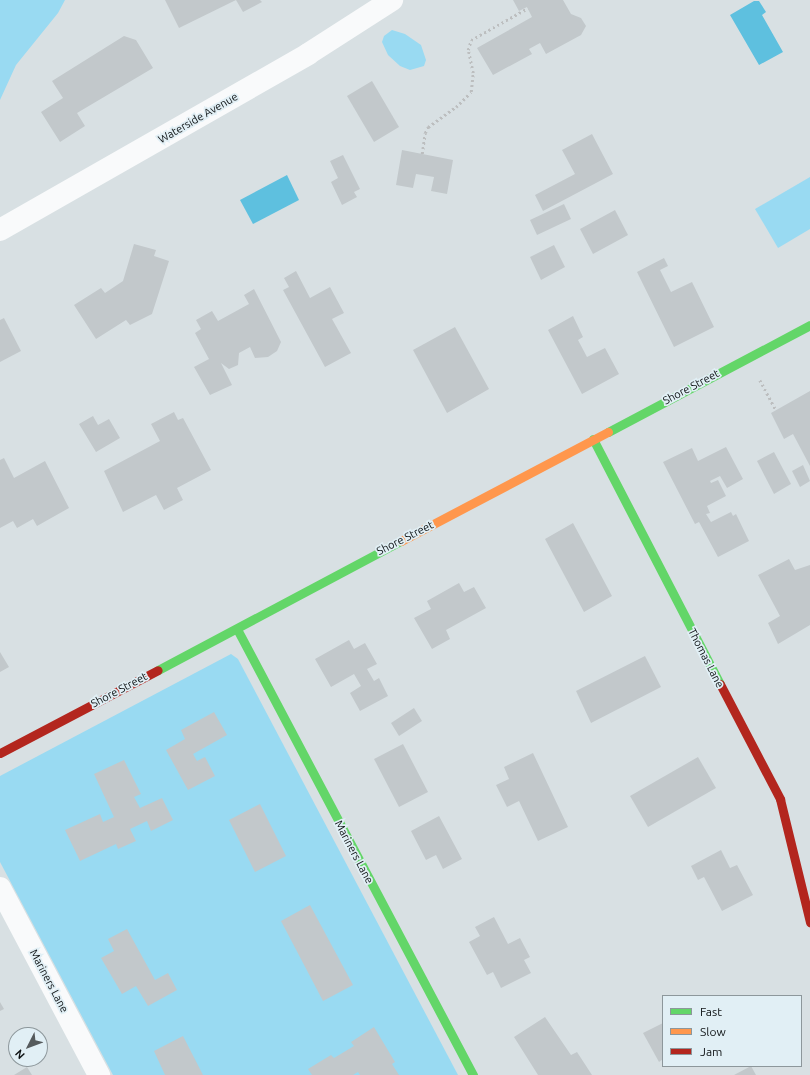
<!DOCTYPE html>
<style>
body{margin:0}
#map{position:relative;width:810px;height:1075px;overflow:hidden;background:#d8e0e3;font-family:Ubuntu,sans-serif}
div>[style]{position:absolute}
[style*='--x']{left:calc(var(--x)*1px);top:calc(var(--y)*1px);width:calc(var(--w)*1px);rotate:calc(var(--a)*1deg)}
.green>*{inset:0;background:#99daf2}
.water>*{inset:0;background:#5ec0df}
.building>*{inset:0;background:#c2c8cb}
.path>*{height:2.5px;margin-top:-1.25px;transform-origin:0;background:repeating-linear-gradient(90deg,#bcbebf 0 2px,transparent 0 5px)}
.street>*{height:22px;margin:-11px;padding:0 11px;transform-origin:11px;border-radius:11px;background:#f9fafb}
.fast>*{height:9px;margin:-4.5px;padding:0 4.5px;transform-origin:4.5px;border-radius:4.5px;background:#63d668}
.slow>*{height:9px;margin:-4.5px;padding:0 4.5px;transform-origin:4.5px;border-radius:4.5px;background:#ff974d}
.jam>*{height:9px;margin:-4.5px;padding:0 4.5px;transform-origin:4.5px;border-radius:4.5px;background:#b3261e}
span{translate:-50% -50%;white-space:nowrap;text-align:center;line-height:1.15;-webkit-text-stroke:3.5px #e1eff5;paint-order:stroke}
.street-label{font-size:11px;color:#0e1214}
.legend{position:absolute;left:662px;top:995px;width:140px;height:72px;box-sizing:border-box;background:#e1eff5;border:1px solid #8d979b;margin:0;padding:5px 7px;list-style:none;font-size:12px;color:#0e1214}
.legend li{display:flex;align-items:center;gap:8px;height:20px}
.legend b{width:20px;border:1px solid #8d979b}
.north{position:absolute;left:8px;top:1027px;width:40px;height:40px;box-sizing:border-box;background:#e1eff5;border:1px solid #8d979b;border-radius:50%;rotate:228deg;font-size:11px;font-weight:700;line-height:16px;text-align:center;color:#0e1214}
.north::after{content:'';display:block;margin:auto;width:14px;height:18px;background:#555a5c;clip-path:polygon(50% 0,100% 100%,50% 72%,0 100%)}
</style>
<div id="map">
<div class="green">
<div style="clip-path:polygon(0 0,65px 0,58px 13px,16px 65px,0 100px)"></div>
<div style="clip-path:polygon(392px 30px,405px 34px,421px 45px,426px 60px,424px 66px,410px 70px,400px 66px,388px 55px,382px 42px,384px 36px)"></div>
<div style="clip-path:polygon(810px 177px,810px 229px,778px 248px,755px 209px)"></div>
<div style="clip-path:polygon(231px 654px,238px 659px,458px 1075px,113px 1075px,0 862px,0 776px)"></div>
</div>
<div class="water">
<div style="clip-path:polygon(754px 1px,759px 1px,766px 12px,762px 15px,783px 52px,759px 65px,730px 15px)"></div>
<div style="clip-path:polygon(287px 175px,299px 200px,253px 224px,240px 200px)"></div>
</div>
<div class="building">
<div style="clip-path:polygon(165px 0,236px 0,179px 28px)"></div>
<div style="clip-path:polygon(236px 0,260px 0,262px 2px,243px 12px)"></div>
<div style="clip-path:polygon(513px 0,563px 0,571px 14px,581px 18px,586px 26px,581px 35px,546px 54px,540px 43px,529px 49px,532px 54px,493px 75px,477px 48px,532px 17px,527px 7px,519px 11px)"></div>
<div style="clip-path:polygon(124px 36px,136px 40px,153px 68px,77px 113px,85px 126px,60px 142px,41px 112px,63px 98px,52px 81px)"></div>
<div style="clip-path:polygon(372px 81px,399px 127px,374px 142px,347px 96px)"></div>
<div style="clip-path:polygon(592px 134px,613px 174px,543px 211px,535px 195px,575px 174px,562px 150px)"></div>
<div style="clip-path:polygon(402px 150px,453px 160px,447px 194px,431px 191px,434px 177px,416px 174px,413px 188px,396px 185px)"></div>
<div style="clip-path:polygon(343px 155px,360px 189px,354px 192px,357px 197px,342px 205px,331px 182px,338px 178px,330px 161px)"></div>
<div style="clip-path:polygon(564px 204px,571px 219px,537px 235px,530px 220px)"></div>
<div style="clip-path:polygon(615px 210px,628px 235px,593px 254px,580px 229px)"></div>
<div style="clip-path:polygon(134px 244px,156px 250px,154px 256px,169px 261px,152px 314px,130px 325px,126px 320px,96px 339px,74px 305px,101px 288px,105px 293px,123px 281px)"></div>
<div style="clip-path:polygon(554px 245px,565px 267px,541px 280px,530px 257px)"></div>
<div style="clip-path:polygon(664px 258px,668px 266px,660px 270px,671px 292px,692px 282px,714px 327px,674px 347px,637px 272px)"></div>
<div style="clip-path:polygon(296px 271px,310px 298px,330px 287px,344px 313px,332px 319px,351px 353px,325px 367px,283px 290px,289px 287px,284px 278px)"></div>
<div style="clip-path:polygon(254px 289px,281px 342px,277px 351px,268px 357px,255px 358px,250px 347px,239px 353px,238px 365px,229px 369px,221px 363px,232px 385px,210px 395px,194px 367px,209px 359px,195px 333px,201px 329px,196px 320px,212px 311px,218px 321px,249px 304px,244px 295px)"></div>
<div style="clip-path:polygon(573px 316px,583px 337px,578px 340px,587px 357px,605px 348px,619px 374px,582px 394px,548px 330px)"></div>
<div style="clip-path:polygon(4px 318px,21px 351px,0 362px,0 320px)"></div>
<div style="clip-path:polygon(455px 327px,489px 389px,447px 413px,413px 350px)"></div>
<div style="clip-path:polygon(810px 391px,810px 466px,793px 434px,784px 439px,771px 413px)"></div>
<div style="clip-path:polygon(174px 412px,178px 420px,183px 418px,211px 470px,177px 488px,183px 500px,164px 510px,156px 495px,123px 512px,104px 471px,160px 441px,151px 424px)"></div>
<div style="clip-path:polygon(93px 416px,98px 425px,109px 419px,120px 438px,96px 452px,79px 424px)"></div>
<div style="clip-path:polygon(726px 447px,743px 479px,727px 488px,720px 476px,710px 481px,711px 483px,718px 480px,726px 496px,707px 506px,710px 513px,706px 514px,711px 522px,731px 512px,733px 516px,736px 514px,749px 541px,718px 557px,699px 522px,695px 524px,663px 462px,692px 448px,698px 461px)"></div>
<div style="clip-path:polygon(774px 452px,791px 484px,774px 494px,757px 461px)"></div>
<div style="clip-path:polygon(4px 458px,14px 478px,45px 461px,69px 508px,37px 526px,33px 519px,17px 528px,13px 521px,0 528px,0 460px)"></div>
<div style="clip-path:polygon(803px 465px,810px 481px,800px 487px,792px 471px)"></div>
<div style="clip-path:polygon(573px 523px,612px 596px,584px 612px,545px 539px)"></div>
<div style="clip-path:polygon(789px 559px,795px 570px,810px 565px,810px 625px,778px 644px,768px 623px,780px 616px,758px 575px)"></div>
<div style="clip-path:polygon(459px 583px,464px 592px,474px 587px,486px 608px,446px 630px,450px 639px,432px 649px,414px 618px,431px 609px,427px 601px)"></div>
<div style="clip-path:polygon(349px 640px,354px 649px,365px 643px,377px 664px,367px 669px,374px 681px,379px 678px,388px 696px,360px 711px,350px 693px,361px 686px,354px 674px,331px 687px,315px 659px)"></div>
<div style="clip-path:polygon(0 652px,9px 667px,0 672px)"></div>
<div style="clip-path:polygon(645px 656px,661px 687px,591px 723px,576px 691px)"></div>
<div style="clip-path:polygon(414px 708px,422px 721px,399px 736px,391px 723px)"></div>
<div style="clip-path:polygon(214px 712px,227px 735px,193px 754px,197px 761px,205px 757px,215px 776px,188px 790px,166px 750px,185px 739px,181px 730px)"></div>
<div style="clip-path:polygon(403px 744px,428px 792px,399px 807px,374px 759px)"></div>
<div style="clip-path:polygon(533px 753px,568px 827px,538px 841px,519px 801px,507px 807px,496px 785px,509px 779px,504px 767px)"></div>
<div style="clip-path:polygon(698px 757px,716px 788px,648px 827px,630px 796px)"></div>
<div style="clip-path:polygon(124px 760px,141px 794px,134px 797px,140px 808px,162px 798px,173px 820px,151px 831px,147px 821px,130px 829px,136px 841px,118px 849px,116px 844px,80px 861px,65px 830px,100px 814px,103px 822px,114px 817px,94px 774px)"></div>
<div style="clip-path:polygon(260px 804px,286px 856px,255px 872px,229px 820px)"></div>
<div style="clip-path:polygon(439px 816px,462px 859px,443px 869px,436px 855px,426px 860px,411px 831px)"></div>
<div style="clip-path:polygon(721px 850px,730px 868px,737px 865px,753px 895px,722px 911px,704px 877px,698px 880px,691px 866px)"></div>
<div style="clip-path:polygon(310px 905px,353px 985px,323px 1001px,281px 921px)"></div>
<div style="clip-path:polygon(494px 917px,508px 944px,520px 938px,530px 957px,524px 960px,531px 973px,501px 988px,493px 972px,487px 975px,469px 942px,480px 936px,475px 927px)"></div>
<div style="clip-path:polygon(127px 929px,155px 980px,168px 973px,177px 990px,148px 1006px,136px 986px,122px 994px,101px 958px,114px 951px,108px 939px)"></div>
<div style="clip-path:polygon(0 1002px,4px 1009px,0 1011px)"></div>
<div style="clip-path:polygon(545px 1017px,571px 1055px,577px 1052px,592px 1075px,538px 1075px,514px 1037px)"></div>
<div style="clip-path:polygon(663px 1023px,663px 1059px,659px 1062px,643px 1033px)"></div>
<div style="clip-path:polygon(374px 1027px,395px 1062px,392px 1064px,399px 1075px,360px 1075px,358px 1072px,353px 1075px,312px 1075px,308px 1069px,331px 1055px,334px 1058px,354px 1046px,351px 1042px)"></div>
<div style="clip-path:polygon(183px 1036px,203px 1075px,165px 1075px,154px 1051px)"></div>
<div style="clip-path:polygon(751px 1066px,756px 1075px,734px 1075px)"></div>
<div style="clip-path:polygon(27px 1067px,32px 1075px,14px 1075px)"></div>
</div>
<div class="path">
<div style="--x:422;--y:154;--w:21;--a:-82"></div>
<div style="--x:425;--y:133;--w:7;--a:-63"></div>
<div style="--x:428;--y:127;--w:34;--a:-36"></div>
<div style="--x:456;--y:107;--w:21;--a:-45"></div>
<div style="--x:471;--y:92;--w:19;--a:-84"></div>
<div style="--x:473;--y:73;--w:24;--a:-102"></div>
<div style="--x:468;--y:50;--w:10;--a:-73"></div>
<div style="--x:471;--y:40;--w:65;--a:-29.3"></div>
<div style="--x:760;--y:380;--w:34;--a:62"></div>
</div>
<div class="street">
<div style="--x:0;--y:230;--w:355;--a:-29.7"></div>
<div style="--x:308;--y:54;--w:100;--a:-32.7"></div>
<div style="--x:0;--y:888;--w:212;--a:62.1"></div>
</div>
<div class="fast">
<div style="--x:608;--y:432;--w:229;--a:-27.9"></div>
<div style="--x:593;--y:439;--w:276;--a:62.6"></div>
<div style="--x:237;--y:629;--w:505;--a:62.11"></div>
<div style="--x:158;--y:670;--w:275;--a:-28"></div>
</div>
<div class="slow">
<div style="--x:401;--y:541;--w:234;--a:-27.8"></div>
</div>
<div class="jam">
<div style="--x:720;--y:684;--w:130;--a:62.4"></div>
<div style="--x:780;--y:799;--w:127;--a:76.3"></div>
<div style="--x:0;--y:753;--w:178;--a:-27.7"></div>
</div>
<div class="street-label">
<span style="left:198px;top:118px;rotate:-30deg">Waterside Avenue</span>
<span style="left:691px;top:387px;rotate:-28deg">Shore Street</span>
<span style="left:405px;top:538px;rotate:-27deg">Shore Street</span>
<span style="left:706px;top:658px;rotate:63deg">Thomas Lane</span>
<span style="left:119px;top:690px;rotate:-28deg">Shore Street</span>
<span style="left:354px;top:852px;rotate:62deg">Mariners Lane</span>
<span style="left:49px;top:981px;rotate:62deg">Mariners Lane</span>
</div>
<ul class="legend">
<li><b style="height:5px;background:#63d668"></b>Fast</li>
<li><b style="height:5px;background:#ff974d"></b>Slow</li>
<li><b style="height:5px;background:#b3261e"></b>Jam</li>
</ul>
<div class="north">N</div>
</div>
